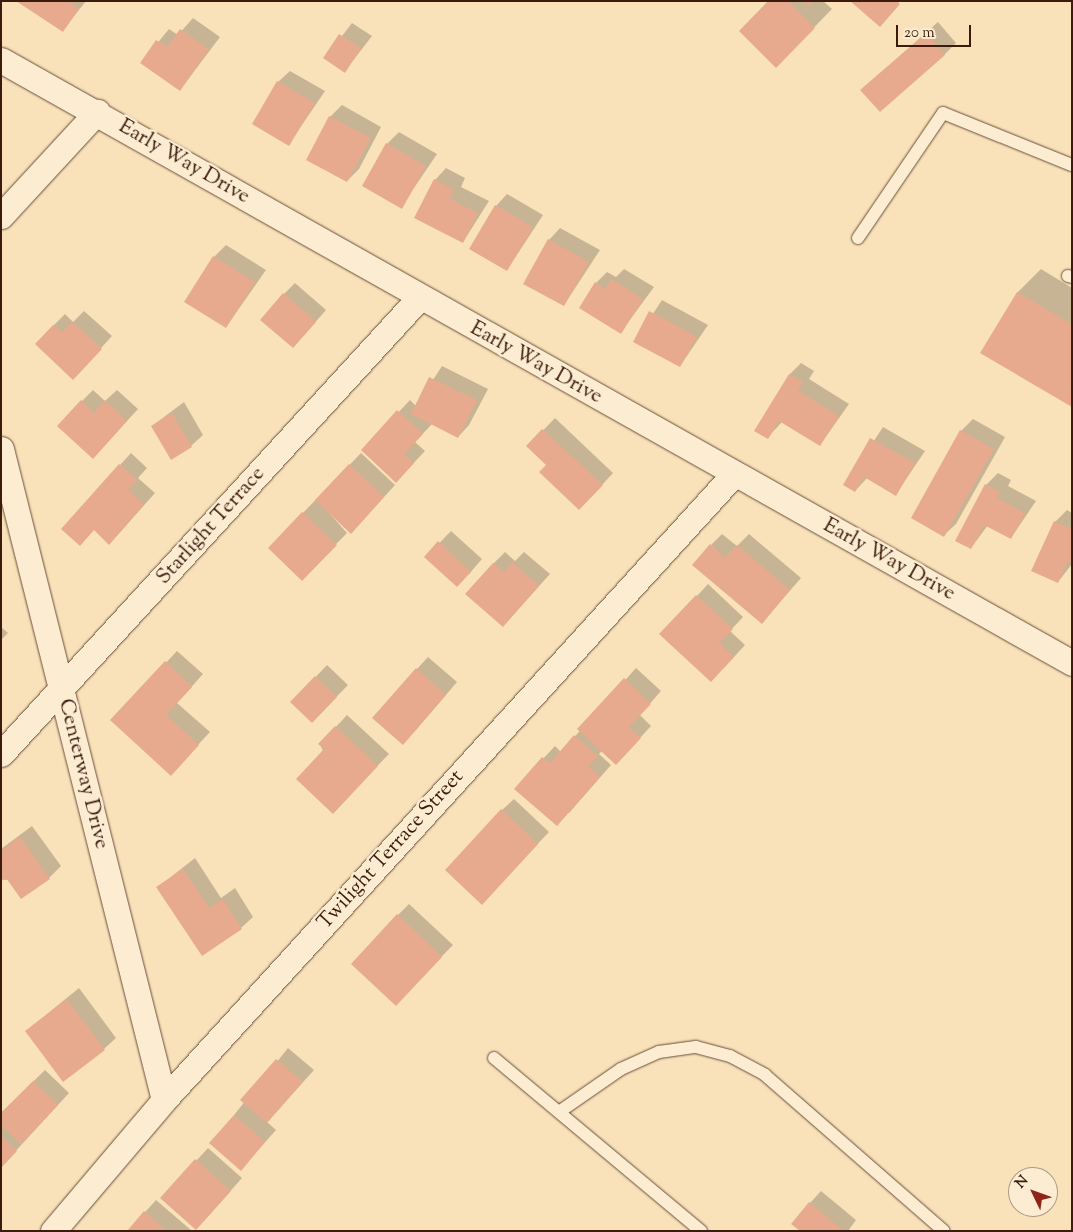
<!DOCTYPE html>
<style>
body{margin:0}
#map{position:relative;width:1073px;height:1232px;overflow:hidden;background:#f9e2ba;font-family:"Sorts Mill Goudy",serif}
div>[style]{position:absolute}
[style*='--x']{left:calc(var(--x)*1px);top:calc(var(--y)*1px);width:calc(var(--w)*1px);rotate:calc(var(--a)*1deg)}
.shadow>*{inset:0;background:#0003}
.building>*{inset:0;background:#e7aa8f}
.roads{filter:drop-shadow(0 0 1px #6b4d39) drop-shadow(0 0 1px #6b4d39)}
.service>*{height:12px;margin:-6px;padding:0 6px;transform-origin:6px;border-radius:6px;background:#fbecd2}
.minor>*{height:25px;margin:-12.5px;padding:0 12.5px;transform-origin:12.5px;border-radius:12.5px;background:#fbecd2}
span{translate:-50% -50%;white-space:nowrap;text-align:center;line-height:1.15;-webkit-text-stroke:5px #fbecd2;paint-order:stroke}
.street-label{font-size:21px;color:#3c1b0e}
.frame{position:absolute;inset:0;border:2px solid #3c1b0e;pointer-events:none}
.north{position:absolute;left:1008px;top:1167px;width:50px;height:50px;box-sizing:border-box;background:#fbecd2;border:1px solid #af9884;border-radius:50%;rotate:312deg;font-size:14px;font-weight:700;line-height:20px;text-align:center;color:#3c1b0e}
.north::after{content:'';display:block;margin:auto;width:18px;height:22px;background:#8f2418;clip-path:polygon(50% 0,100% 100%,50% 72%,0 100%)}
.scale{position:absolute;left:896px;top:25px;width:75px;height:22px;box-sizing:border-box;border:2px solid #3c1b0e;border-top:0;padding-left:6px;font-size:15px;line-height:18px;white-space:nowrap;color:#3c1b0e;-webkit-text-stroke:4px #fbecd2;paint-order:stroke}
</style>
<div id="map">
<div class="shadow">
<div style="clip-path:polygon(19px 1px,86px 1px,63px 30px)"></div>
<div style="clip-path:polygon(770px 1px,823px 1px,832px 9px,794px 48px)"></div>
<div style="clip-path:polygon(193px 18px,220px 37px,180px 90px,142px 62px,169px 29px,178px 35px)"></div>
<div style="clip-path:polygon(938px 22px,956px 43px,944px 55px,862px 90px)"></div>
<div style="clip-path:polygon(352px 23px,372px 36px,345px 71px,325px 58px)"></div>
<div style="clip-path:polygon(290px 71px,325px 91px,289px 144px,278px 82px)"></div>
<div style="clip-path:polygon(342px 105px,381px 127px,359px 169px,347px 181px,330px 117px)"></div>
<div style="clip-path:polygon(399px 132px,437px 154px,401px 207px,387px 144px)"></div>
<div style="clip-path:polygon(446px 168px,465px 178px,461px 187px,489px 201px,463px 242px,435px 180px)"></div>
<div style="clip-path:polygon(507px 194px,543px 215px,507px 270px,496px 206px)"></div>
<div style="clip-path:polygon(560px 228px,600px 250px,564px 305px,549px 240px)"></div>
<div style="clip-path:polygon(226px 245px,266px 270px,226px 327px,214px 257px)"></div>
<div style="clip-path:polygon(624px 269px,654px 287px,621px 332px,596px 283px,607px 272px,616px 277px)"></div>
<div style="clip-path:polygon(1041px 269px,1072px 288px,1072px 406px,982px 353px,1018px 292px)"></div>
<div style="clip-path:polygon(295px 283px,326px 310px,304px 335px,284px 294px)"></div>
<div style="clip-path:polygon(662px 300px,708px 325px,680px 366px,635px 341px)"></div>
<div style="clip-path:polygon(84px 311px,112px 336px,84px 367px,53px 326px,65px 314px,73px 322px)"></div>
<div style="clip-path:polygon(801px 363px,814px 371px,809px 379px,849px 404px,820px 445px,782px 422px,767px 438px,790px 374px)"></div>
<div style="clip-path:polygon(442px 366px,488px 389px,469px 425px,458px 437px,432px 424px,415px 442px,425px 451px,408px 469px,363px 450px,410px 400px,416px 406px)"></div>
<div style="clip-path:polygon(93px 390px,105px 401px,117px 390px,138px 409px,105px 445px,82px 401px)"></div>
<div style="clip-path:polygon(184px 402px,203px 435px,191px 446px,152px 426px)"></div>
<div style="clip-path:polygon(555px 418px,613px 473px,591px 497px,528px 446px)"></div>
<div style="clip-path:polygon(973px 419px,1005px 437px,956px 524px,944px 535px,961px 431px)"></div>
<div style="clip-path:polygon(883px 427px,925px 451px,896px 494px,867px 478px,855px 491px,845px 485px)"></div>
<div style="clip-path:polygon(131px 453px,147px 468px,138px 478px,155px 493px,121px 531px,120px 465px)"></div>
<div style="clip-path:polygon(361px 453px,395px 485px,363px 520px,324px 507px,347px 533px,302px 579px,269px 548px)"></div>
<div style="clip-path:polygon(998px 473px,1011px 480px,1008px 486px,1036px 501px,1011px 538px,988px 525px,971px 548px,986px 485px)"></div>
<div style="clip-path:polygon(1067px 510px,1072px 513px,1072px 564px,1058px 582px,1055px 522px)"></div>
<div style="clip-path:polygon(451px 531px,482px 559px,469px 574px,426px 557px)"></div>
<div style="clip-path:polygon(722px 534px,737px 546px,749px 534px,801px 578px,773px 610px,711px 545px)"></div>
<div style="clip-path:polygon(505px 552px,515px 561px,524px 552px,550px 574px,503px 626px,493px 564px)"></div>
<div style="clip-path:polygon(708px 584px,743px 617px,730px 631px,745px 645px,723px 669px,697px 596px)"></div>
<div style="clip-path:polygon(1px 627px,8px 633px,1px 640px)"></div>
<div style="clip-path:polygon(177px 651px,203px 674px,177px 703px,210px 732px,182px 762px,112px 720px)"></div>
<div style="clip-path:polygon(428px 657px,457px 682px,415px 731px,417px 669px)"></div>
<div style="clip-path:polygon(327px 665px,348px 685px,312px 722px,292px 702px)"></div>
<div style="clip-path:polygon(636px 668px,661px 691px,640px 715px,651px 726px,627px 752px,602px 751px,599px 754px,611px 765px,569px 813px,516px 788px,555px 746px,561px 752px)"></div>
<div style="clip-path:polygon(347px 715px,389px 754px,344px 800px,320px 744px)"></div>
<div style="clip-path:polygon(514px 799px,549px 832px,493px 891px,502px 810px)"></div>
<div style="clip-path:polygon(32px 826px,61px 866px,49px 878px,1px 880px,1px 849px)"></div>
<div style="clip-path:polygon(195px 858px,221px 898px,235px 888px,253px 917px,241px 928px,158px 887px)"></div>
<div style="clip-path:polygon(409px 904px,453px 945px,407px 992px,398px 915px)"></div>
<div style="clip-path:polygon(79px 988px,116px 1038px,104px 1049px,26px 1031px)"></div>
<div style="clip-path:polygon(288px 1048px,314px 1070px,267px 1122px,276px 1130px,252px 1157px,234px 1115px)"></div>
<div style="clip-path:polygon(45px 1070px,69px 1093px,1px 1167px,1px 1113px)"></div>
<div style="clip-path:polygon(208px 1148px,242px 1178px,208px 1216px,162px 1198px)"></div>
<div style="clip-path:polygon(821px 1191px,856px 1220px,848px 1231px,801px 1231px,810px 1203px)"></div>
<div style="clip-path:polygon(156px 1200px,192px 1231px,128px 1231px)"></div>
</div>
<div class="building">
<div style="clip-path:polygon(16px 1px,68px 1px,79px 9px,63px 32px)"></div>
<div style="clip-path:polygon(768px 1px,788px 1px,815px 28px,776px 68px,739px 31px)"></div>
<div style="clip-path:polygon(803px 1px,813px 1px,809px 6px)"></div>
<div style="clip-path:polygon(850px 1px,897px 1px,900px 4px,880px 27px)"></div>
<div style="clip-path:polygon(180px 29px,209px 49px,180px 91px,140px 63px,156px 40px,167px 47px)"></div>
<div style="clip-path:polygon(926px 33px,945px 55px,880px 112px,860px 90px)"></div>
<div style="clip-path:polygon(339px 34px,361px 48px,345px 73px,323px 58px)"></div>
<div style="clip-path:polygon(277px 81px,315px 103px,289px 146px,252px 124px)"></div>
<div style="clip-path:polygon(329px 116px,371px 138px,347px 182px,306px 160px)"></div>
<div style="clip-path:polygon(386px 143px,426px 166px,402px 209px,362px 186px)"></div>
<div style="clip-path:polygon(434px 179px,454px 190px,450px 199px,478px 213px,463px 243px,414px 218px)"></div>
<div style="clip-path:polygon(495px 205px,533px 227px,507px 271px,469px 249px)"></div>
<div style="clip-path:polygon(548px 239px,589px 262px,564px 306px,523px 284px)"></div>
<div style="clip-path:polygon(213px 256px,255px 282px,226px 328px,184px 302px)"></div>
<div style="clip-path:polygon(611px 279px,643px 299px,621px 334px,579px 308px,595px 282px,605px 289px)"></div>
<div style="clip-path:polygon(1017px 292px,1072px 324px,1072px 407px,980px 353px)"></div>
<div style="clip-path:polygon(283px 293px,316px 322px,293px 348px,260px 320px)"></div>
<div style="clip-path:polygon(649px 311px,697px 337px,680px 367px,633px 342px)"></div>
<div style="clip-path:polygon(72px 321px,102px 349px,73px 380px,35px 344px,53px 325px,62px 333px)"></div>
<div style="clip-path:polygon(789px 374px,803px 382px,798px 391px,839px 416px,820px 446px,779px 421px,768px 439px,754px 431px)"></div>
<div style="clip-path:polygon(429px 377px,477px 400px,458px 438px,411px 414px)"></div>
<div style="clip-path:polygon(81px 400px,94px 413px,105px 400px,127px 421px,93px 459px,57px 426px)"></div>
<div style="clip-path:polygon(397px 410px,423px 434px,404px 454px,414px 463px,396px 483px,361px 450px)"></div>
<div style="clip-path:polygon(172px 413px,192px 447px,171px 460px,151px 426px)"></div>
<div style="clip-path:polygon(542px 429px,603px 485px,579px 510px,539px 472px,546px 465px,526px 446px)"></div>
<div style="clip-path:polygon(960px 430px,994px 449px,944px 537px,911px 518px)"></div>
<div style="clip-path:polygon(870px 438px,915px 463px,896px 496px,864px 477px,855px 492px,843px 485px)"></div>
<div style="clip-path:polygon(119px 464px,137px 480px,128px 490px,144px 505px,109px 545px,94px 530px,80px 546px,61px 529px)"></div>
<div style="clip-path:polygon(349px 464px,384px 497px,351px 534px,315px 500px)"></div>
<div style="clip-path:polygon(985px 484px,1000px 492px,997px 498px,1025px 513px,1011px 539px,984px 525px,971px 549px,955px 541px)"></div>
<div style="clip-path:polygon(302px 512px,337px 545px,302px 581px,268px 548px)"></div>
<div style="clip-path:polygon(1054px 521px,1072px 529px,1072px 563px,1068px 561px,1058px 583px,1031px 571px)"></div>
<div style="clip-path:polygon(438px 541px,471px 572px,457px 587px,424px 557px)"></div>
<div style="clip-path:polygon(710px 544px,725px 558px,737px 545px,790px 590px,762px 624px,692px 565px)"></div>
<div style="clip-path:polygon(512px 562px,539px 586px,503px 627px,465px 594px,493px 563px,504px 572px)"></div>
<div style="clip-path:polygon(696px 595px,733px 629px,719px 643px,734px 657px,711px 682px,659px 634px)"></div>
<div style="clip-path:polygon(165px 661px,192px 687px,166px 715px,199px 745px,171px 776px,110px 720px)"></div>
<div style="clip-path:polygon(416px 668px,446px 695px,403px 745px,372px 718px)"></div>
<div style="clip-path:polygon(315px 676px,337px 697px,312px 723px,290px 702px)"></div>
<div style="clip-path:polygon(624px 678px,651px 704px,629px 727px,641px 738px,616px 765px,577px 729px)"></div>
<div style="clip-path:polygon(335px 726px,378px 766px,333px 814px,296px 779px,324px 749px,318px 744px)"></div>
<div style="clip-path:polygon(574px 735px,598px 756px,588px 766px,600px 777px,557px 826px,514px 789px,542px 757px,550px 763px)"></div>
<div style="clip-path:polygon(501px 809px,538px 844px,482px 905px,445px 870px)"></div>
<div style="clip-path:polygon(20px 837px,50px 879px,21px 899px,6px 878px,1px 881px,1px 851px)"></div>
<div style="clip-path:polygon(183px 869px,209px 908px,223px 899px,242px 929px,202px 956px,156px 887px)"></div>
<div style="clip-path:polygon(397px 914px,442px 957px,396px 1006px,351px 964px)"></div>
<div style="clip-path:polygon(67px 999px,105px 1050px,63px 1082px,25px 1031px)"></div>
<div style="clip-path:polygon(276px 1059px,303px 1082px,267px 1123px,240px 1100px)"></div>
<div style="clip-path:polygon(33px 1081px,58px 1105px,21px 1144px,1px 1125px,1px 1113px)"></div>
<div style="clip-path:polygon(234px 1115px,265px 1142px,241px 1171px,209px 1143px)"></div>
<div style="clip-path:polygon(1px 1136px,17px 1151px,1px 1168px)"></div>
<div style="clip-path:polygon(195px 1159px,231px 1191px,196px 1230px,160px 1198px)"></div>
<div style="clip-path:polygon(809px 1202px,844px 1231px,800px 1231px,791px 1224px)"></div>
<div style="clip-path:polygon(144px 1211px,167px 1231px,127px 1231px)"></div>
</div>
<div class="roads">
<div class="service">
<div style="--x:858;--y:238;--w:151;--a:-55.8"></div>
<div style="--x:943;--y:113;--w:139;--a:22"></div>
<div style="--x:1068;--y:276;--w:4;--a:14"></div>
<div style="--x:494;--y:1058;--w:270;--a:39.9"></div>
<div style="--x:559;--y:1112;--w:75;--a:-34.7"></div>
<div style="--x:621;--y:1069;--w:42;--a:-24.1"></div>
<div style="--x:659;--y:1052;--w:37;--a:-8"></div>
<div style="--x:696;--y:1047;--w:35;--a:15"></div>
<div style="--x:730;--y:1056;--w:40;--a:28"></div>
<div style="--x:765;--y:1075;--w:237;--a:41.1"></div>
</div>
<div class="minor">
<div style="--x:1;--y:60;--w:1229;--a:29.38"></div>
<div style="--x:1;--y:216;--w:142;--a:-47.3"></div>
<div style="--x:1;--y:449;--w:671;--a:75.94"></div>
<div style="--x:1;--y:754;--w:620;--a:-47.48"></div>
<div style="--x:53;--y:1231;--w:172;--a:-49.7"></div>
<div style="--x:164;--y:1100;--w:847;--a:-47.68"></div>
</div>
</div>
<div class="street-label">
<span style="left:184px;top:162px;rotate:30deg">Early Way Drive</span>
<span style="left:536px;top:363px;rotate:29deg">Early Way Drive</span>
<span style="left:211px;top:526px;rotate:-48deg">Starlight Terrace</span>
<span style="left:889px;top:560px;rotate:29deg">Early Way Drive</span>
<span style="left:83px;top:774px;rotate:76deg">Centerway Drive</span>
<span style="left:391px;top:850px;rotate:-48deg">Twilight Terrace Street</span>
</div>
<div class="frame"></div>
<div class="north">N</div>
<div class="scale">20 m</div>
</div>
